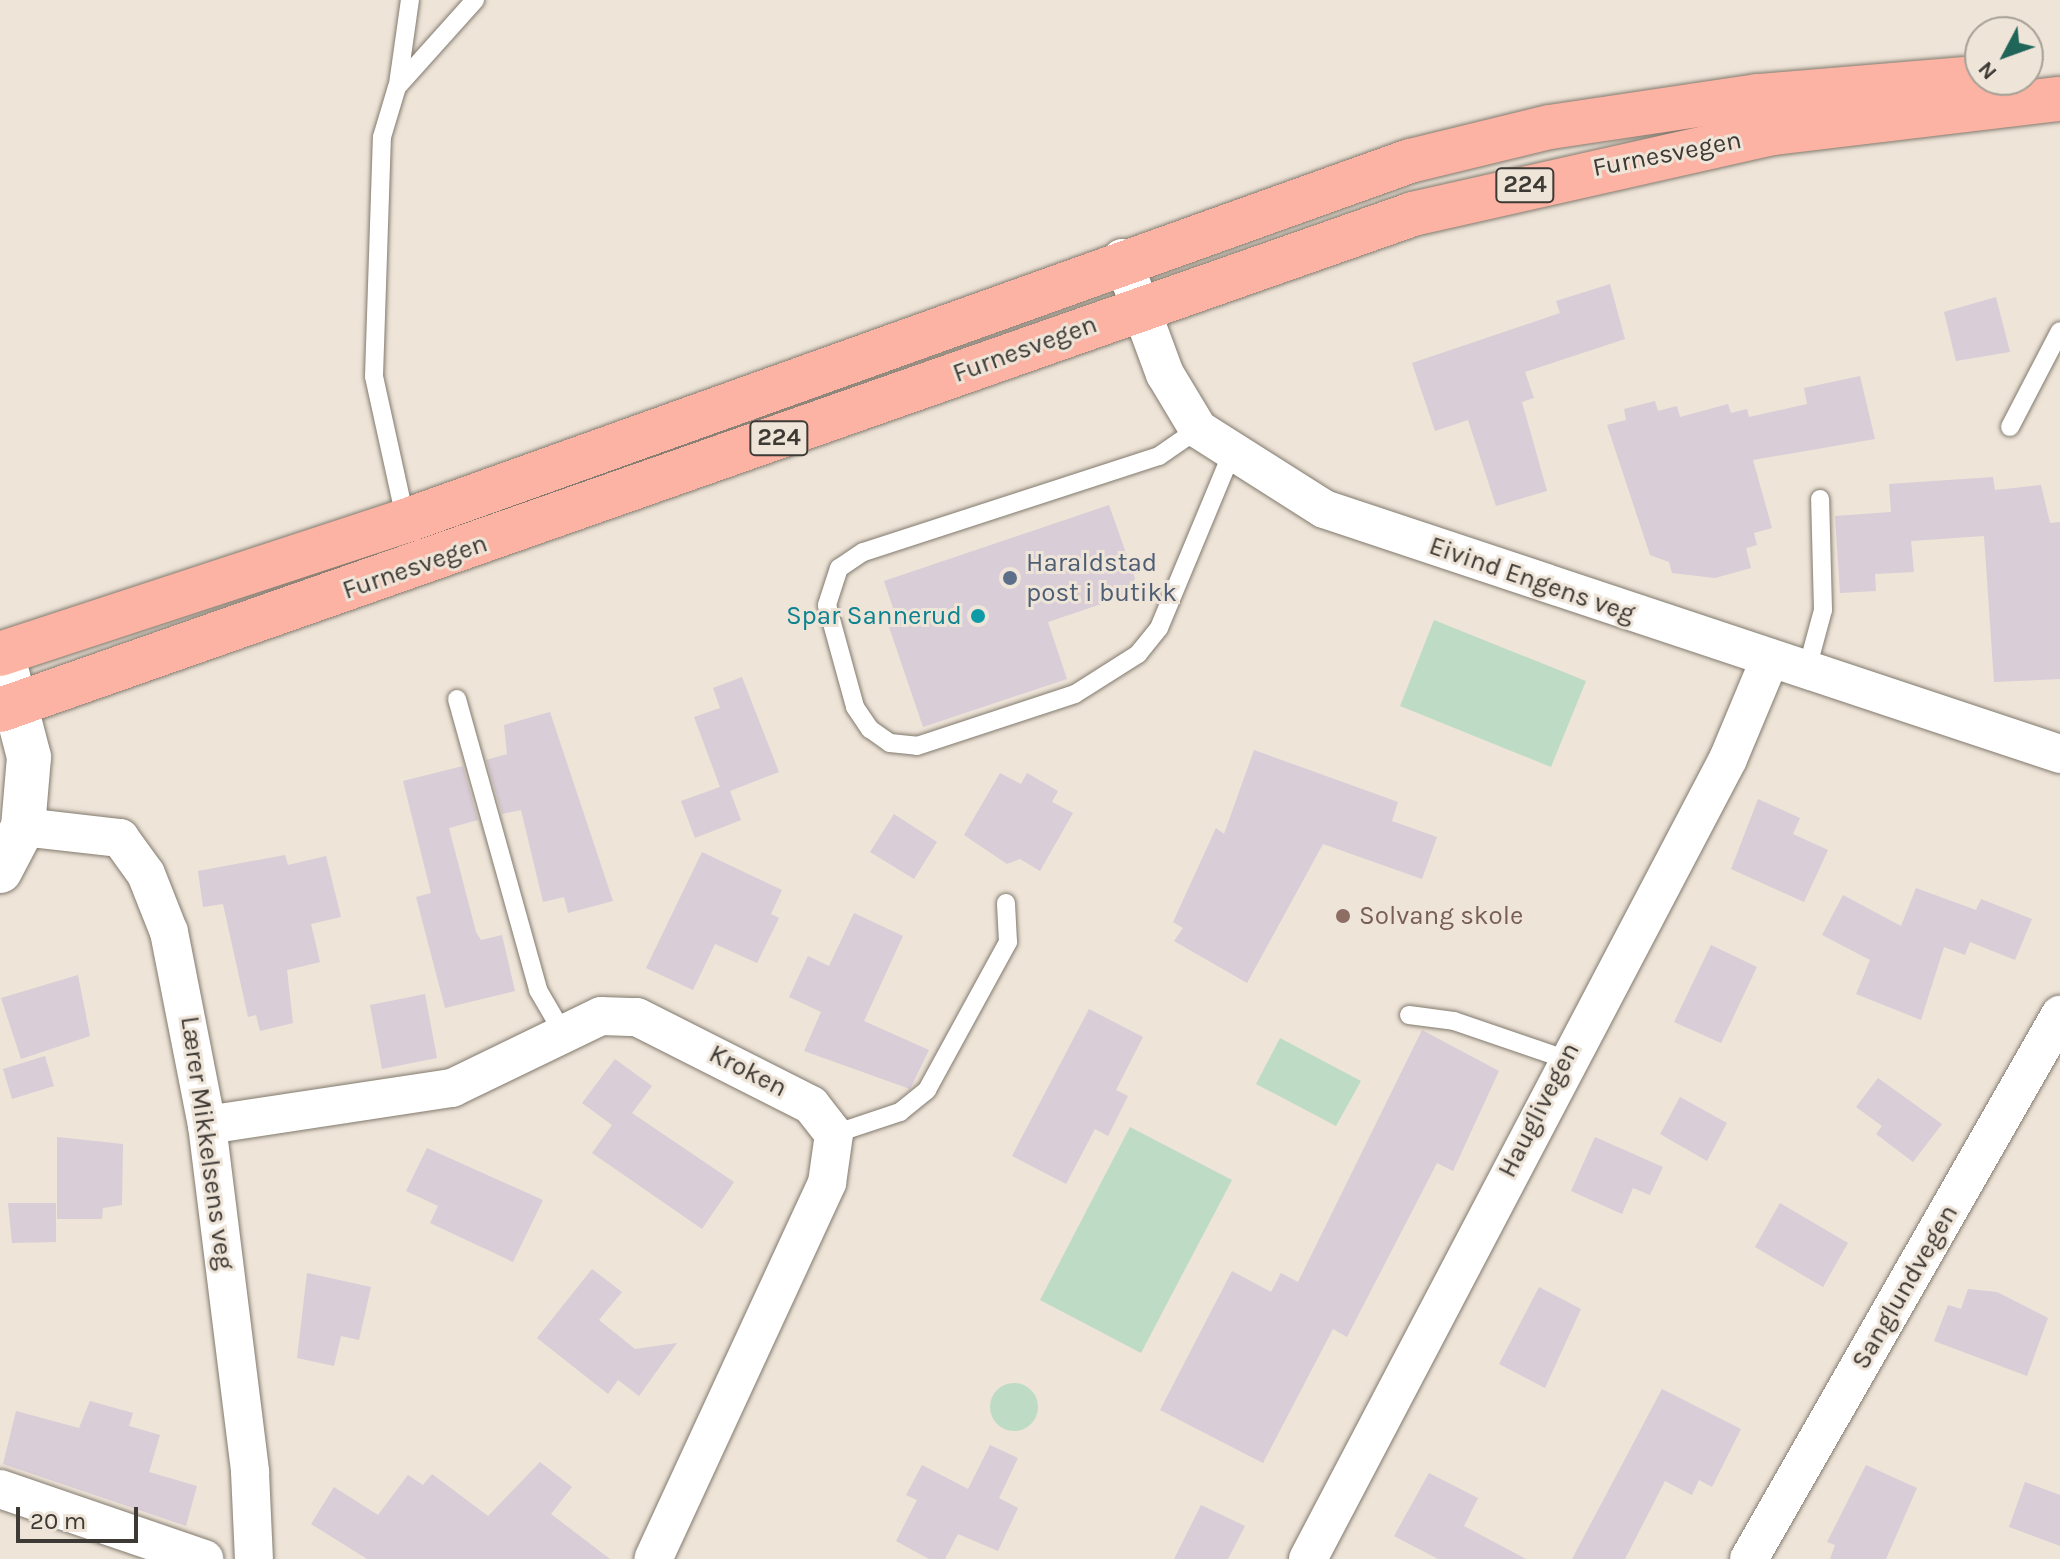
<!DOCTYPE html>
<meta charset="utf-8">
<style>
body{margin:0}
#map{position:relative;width:2060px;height:1559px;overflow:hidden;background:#eee4d8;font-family:Karla,sans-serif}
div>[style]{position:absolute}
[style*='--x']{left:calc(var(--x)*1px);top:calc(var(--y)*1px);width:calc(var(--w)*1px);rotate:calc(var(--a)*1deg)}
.green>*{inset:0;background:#bedcc5}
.round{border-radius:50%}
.building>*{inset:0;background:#d9cdd7}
.roads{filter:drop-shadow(0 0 2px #827a6e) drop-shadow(0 0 2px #827a6e)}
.service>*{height:18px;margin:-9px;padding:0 9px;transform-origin:9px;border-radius:9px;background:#fff}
.minor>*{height:38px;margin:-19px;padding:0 19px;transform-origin:19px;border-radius:19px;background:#fff}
.tertiary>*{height:44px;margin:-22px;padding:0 22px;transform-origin:22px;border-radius:22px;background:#fff}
.primary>*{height:44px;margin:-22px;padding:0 22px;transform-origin:22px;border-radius:22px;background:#fdb3a3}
.dots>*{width:22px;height:22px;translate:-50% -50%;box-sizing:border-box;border:4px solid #eee4d8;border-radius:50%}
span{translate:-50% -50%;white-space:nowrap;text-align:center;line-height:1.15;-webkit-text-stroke:6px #eee4d8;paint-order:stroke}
.shield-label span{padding:2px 6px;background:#eee4d8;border:2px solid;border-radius:6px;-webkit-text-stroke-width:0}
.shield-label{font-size:24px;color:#3d3934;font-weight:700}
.street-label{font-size:26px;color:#3d3934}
.service-label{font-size:26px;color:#4e5e75}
.left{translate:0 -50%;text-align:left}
.culture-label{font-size:26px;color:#0d838f}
.right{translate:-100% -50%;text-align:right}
.education-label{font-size:26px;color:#785e54}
.north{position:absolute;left:1964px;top:16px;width:80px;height:80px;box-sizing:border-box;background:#eee4d8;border:2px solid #a7a096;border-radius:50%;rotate:229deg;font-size:22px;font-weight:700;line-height:32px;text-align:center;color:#3d3934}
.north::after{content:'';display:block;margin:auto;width:28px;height:36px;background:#1f6558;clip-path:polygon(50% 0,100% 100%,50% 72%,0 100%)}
.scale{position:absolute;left:16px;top:1507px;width:122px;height:36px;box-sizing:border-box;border:4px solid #3d3934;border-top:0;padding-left:10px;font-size:24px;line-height:28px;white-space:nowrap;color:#3d3934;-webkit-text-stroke:6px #eee4d8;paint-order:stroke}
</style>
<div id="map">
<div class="green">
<div style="clip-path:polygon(1434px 620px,1586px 681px,1551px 767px,1400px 706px)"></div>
<div style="clip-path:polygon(1280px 1038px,1361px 1081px,1336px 1126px,1256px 1084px)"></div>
<div style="clip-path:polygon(1130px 1127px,1232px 1180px,1141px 1353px,1040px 1300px)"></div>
<div class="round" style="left:990px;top:1383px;width:48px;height:48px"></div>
</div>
<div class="building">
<div style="clip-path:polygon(1610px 284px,1625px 339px,1525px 372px,1534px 398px,1522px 402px,1547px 491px,1496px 506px,1468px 420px,1435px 431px,1412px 363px,1560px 313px,1556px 301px)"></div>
<div style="clip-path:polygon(1996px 297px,2010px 352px,1956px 361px,1944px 312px)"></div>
<div style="clip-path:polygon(1860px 376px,1875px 439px,1753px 460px,1772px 528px,1754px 533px,1757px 545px,1746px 548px,1751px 568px,1715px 578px,1672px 573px,1669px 562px,1650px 555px,1607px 425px,1626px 420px,1624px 409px,1655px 401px,1658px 411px,1677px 406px,1680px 417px,1728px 404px,1731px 413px,1747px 409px,1749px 417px,1807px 404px,1804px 388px)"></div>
<div style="clip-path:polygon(1993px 477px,1995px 490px,2041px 485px,2050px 523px,2060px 522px,2060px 679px,1994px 682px,1984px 536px,1911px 541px,1914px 572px,1875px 574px,1876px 591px,1840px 593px,1835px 516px,1891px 512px,1889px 484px)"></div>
<div style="clip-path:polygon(1109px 505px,1135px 578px,1128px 595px,1048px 622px,1067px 679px,923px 727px,886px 618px,895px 614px,884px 581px)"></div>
<div style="clip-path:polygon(742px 677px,779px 772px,730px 791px,741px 820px,695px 838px,681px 801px,720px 787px,694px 717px,720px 708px,713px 688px)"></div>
<div style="clip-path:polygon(550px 712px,613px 901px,568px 913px,564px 897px,543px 902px,521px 810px,502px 814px,486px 760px,507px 754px,504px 725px)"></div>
<div style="clip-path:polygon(1254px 750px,1398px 802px,1392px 821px,1437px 837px,1422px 879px,1323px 844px,1247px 983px,1174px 941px,1183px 928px,1173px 922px,1216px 828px,1224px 834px)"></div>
<div style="clip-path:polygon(463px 766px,478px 820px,449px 828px,476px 932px,481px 940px,502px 935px,515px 991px,445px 1008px,416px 897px,431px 893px,403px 781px)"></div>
<div style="clip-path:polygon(1000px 773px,1021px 784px,1027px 773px,1058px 791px,1052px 802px,1073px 813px,1040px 871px,1020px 859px,1007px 864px,964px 835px)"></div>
<div style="clip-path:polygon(1758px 799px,1800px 818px,1793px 834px,1828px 850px,1804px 902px,1731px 869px)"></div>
<div style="clip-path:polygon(894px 814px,937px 842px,914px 879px,870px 852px)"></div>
<div style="clip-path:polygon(702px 852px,782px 890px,771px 914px,779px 918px,757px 963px,715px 944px,693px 990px,646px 968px)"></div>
<div style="clip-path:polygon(285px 855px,288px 865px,326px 856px,341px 917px,311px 924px,320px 962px,287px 970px,293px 1023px,260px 1031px,256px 1015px,248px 1017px,223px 904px,203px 907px,198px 871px)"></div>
<div style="clip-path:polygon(1916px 888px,1976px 910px,1981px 899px,2032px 919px,2015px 960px,1970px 942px,1965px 955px,1944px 947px,1921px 1020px,1856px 994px,1870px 960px,1822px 935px,1843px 895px,1901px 926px)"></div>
<div style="clip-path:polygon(854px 913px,903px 936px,864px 1021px,929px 1050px,910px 1089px,804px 1051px,821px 1012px,789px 997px,808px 956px,829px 966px)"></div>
<div style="clip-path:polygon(1711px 945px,1757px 967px,1721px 1043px,1674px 1022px)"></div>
<div style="clip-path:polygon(78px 975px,90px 1036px,21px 1059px,1px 998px)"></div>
<div style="clip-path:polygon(425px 994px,437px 1058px,382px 1069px,370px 1005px)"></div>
<div style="clip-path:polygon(1089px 1009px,1143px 1037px,1116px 1090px,1128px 1096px,1108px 1136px,1095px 1129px,1066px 1184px,1012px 1156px)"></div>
<div style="clip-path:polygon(1422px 1030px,1499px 1071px,1453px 1171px,1437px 1163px,1347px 1337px,1333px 1329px,1263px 1463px,1160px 1410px,1232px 1271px,1271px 1292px,1281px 1273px,1298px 1282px)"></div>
<div style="clip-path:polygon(45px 1056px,54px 1086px,12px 1099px,3px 1069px)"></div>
<div style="clip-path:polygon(615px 1059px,652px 1086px,632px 1113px,734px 1182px,702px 1229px,592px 1153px,612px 1125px,582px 1103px)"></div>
<div style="clip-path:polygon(1878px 1078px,1942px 1124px,1913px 1162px,1876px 1134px,1882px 1126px,1856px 1107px)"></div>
<div style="clip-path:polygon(1680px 1097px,1727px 1123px,1707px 1161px,1660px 1134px)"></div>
<div style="clip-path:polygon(57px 1137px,123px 1144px,122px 1205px,103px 1208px,102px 1219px,57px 1219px)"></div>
<div style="clip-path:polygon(1595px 1137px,1663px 1167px,1650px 1195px,1633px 1188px,1622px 1214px,1571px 1191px)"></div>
<div style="clip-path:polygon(427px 1148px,543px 1200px,513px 1262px,430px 1223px,438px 1206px,406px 1191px)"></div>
<div style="clip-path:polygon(8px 1203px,56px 1203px,56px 1242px,12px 1243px)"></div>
<div style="clip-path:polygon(1780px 1203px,1848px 1243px,1823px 1287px,1755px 1247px)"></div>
<div style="clip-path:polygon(592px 1269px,622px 1292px,599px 1320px,635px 1349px,677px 1343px,639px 1396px,618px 1380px,608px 1394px,537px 1338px)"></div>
<div style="clip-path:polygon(307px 1273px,371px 1287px,359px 1340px,341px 1336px,334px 1366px,297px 1358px)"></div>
<div style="clip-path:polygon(1539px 1287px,1581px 1309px,1545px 1388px,1499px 1364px)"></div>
<div style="clip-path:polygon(1968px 1289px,1997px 1292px,2048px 1318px,2027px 1376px,1934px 1341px,1948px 1305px,1961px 1309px)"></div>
<div style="clip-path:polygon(1662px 1389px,1741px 1429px,1712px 1487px,1699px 1480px,1692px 1495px,1665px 1481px,1625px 1559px,1572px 1559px)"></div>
<div style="clip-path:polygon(90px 1401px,133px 1413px,129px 1426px,160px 1435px,149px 1472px,197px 1486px,186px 1526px,3px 1464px,16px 1411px,79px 1428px)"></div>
<div style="clip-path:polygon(990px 1445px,1018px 1458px,999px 1498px,1018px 1508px,998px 1551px,958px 1534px,945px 1559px,929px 1559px,896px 1541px,917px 1500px,906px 1495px,922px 1465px,968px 1489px)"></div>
<div style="clip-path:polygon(540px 1462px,572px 1487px,551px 1514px,610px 1559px,367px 1559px,311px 1524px,334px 1487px,378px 1515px,408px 1475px,423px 1485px,432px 1474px,488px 1516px)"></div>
<div style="clip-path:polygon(1866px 1465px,1917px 1488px,1886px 1559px,1830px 1559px,1835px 1545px,1827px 1542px)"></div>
<div style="clip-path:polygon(1429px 1473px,1478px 1498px,1464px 1526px,1526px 1559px,1438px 1559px,1394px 1536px)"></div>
<div style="clip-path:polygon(2025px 1482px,2060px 1495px,2060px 1546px,2009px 1527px)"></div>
<div style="clip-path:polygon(1201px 1505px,1245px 1526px,1228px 1559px,1174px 1559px)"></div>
</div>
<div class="roads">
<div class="service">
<div style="--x:398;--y:84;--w:85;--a:-81.9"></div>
<div style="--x:2010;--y:427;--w:108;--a:-62.5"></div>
<div style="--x:1198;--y:429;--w:47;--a:145.3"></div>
<div style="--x:1159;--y:456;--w:311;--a:162"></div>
<div style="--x:863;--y:552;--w:29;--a:146"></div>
<div style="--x:839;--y:568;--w:39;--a:108"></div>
<div style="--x:827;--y:605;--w:106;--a:74.6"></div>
<div style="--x:855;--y:707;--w:27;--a:56"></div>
<div style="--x:870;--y:729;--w:24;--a:35"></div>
<div style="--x:890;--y:743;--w:27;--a:6"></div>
<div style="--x:917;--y:746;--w:166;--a:-18.2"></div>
<div style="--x:1075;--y:694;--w:75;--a:-32.4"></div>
<div style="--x:1138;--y:654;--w:33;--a:-51"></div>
<div style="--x:1159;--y:628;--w:187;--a:-67.4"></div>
<div style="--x:406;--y:522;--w:149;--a:-102.4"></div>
<div style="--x:374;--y:376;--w:239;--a:-88.1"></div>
<div style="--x:382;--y:137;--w:52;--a:-73.3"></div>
<div style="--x:397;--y:87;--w:117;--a:-48.1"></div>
<div style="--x:1806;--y:673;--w:65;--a:-74.9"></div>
<div style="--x:1823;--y:610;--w:111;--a:-91.5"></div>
<div style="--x:457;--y:699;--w:302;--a:74.4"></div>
<div style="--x:538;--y:990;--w:50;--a:59.8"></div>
<div style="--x:1409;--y:1015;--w:45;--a:7.6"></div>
<div style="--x:1454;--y:1021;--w:117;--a:18.9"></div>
<div style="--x:834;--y:1134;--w:70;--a:-18.4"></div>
<div style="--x:900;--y:1112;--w:35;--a:-39"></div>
<div style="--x:927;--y:1090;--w:169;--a:-61.3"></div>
<div style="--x:1008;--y:942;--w:39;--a:-93"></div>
</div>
<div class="minor">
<div style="--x:1122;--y:258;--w:124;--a:69.7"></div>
<div style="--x:1165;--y:374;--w:64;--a:59"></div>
<div style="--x:1198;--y:429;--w:149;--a:32.4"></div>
<div style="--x:1324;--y:509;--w:776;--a:18.41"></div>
<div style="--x:23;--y:827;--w:98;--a:6.5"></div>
<div style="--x:120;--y:838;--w:44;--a:54.2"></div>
<div style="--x:146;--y:874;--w:62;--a:68.4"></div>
<div style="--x:169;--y:932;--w:197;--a:78.9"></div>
<div style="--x:207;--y:1125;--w:350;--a:82.9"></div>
<div style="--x:250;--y:1472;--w:87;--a:87.4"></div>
<div style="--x:207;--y:1125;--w:248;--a:-8.6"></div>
<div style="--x:452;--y:1088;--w:165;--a:-25.8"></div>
<div style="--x:601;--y:1016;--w:36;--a:2"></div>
<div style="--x:637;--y:1017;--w:195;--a:26.8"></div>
<div style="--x:811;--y:1105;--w:37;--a:52"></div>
<div style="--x:834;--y:1134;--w:49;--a:98.1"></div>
<div style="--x:827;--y:1183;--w:414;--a:114.8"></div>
<div style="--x:0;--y:1489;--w:216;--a:18.9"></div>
<div style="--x:1308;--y:1559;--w:904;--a:-62.3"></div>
<div style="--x:1728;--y:759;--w:106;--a:-67.3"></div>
<div style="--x:1749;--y:1559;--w:627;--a:-60.24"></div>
</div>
<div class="tertiary">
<div style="--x:0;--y:871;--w:50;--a:-62.4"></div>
<div style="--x:23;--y:827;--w:70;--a:-85.1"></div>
<div style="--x:29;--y:757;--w:107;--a:-104.6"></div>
</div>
<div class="primary">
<div style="--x:0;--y:654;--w:426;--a:-18.2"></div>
<div style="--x:405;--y:521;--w:1068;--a:-19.71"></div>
<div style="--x:1410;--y:161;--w:144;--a:-13.7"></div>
<div style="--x:1550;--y:127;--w:210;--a:-8.5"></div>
<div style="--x:1758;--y:96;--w:210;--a:-4.7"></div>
<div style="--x:0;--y:710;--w:1498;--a:-19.34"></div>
<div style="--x:1413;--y:214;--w:369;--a:-12.7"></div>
<div style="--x:1773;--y:133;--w:289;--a:-6.8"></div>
</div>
</div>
<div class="dots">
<div style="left:1010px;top:578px;background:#5c6f8a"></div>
<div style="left:978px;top:616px;background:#0f9aa8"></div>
<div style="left:1343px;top:916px;background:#8d6e63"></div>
</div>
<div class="shield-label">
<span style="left:1525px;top:185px">224</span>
<span style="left:779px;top:438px">224</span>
</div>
<div class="street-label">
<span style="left:1667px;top:154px;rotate:-11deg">Furnesvegen</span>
<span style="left:1025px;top:349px;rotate:-20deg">Furnesvegen</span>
<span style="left:415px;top:567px;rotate:-19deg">Furnesvegen</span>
<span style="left:1532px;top:580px;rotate:19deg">Eivind Engens veg</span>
<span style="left:748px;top:1071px;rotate:27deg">Kroken</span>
<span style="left:1539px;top:1110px;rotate:-63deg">Hauglivegen</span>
<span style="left:207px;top:1143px;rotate:82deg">Lærer Mikkelsens veg</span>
<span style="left:1905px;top:1287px;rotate:-60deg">Sanglundvegen</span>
</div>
<div class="service-label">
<span class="left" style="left:1026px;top:578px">Haraldstad<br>post i butikk</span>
</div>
<div class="culture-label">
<span class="right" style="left:962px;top:616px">Spar Sannerud</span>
</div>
<div class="education-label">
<span class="left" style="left:1359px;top:916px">Solvang skole</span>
</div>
<div class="north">N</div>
<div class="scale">20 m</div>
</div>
